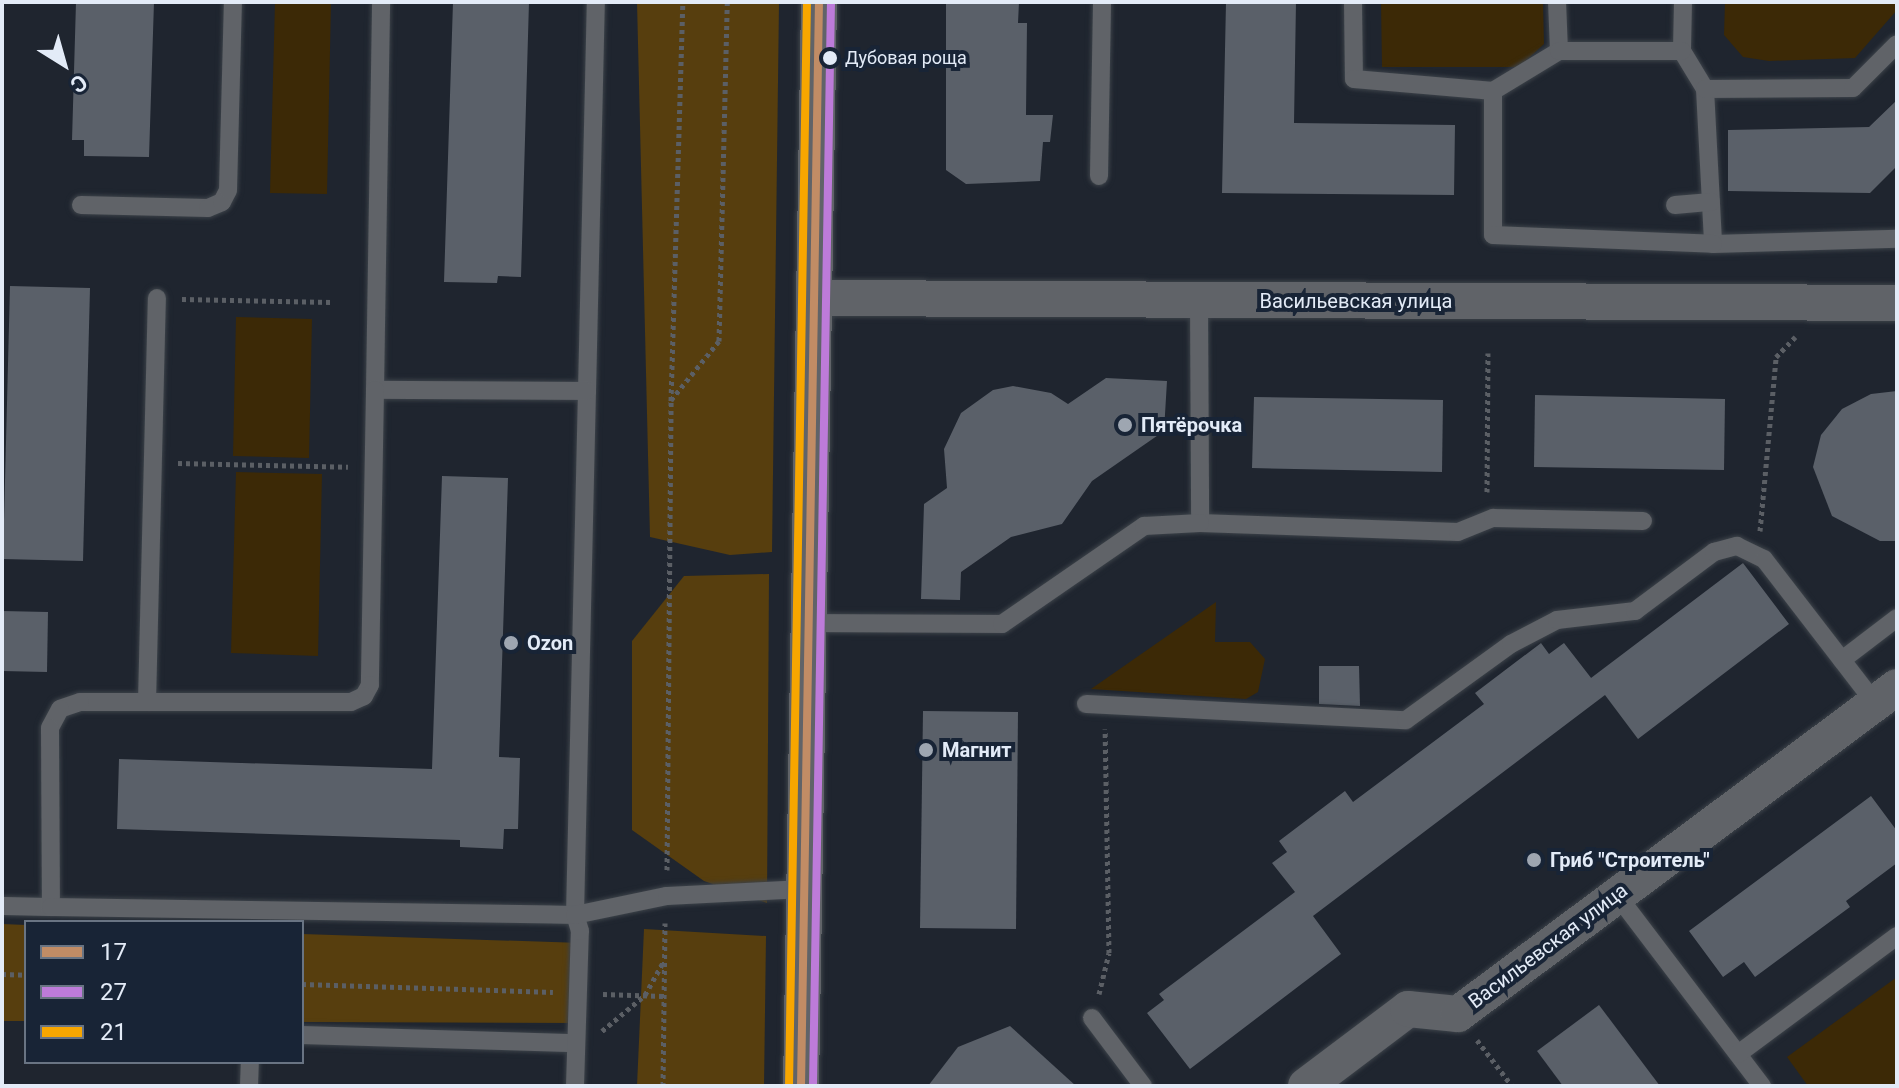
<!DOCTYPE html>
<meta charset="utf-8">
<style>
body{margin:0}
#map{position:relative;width:1899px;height:1088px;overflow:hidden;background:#1f252f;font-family:Roboto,sans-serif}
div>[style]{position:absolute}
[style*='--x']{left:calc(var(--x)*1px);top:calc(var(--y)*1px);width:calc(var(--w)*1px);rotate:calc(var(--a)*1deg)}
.green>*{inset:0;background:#3c2906}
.forest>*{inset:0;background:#573e0e}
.building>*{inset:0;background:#5a6069}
.path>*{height:5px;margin-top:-2.5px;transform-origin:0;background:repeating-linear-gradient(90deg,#5b5f65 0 4px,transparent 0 8px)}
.roads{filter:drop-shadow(0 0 2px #3c4249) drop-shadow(0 0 2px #3c4249)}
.lane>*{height:18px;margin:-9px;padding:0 9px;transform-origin:9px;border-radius:9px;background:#606368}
.street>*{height:36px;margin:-18px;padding:0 18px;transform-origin:18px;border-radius:18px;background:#606368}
.bus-1>*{height:8px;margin:-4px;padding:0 4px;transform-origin:4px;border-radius:4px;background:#c18c65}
.bus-2>*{height:8px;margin:-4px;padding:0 4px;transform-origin:4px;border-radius:4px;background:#bd7bd9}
.bus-3>*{height:8px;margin:-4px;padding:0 4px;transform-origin:4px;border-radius:4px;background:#f7a600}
.dots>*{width:22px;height:22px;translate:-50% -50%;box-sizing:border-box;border:4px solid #182436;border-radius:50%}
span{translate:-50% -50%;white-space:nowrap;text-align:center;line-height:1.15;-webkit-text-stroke:8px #182436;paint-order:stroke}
.bus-label{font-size:18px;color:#e3ebf7}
.left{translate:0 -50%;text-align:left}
.street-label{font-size:20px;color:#e3ebf7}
.poi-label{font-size:20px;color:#e3ebf7;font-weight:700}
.frame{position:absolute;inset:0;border:4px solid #e3ebf7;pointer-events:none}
.legend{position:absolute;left:24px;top:920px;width:280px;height:144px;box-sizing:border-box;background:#182436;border:2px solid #697483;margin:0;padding:10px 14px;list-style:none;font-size:24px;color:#e3ebf7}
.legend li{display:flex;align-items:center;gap:16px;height:40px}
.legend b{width:40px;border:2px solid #697483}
.north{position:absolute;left:24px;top:24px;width:80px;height:80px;-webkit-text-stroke:6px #182436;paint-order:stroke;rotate:143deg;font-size:22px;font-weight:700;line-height:32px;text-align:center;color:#e3ebf7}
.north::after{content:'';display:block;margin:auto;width:28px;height:36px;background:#e3ebf7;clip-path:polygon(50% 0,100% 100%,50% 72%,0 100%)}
</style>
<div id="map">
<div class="green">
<div style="clip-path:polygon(275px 2px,331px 2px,327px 194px,270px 193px)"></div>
<div style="clip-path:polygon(1381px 2px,1543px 2px,1544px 44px,1519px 67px,1382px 67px)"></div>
<div style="clip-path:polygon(1725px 2px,1897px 2px,1897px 10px,1855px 58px,1769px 61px,1743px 57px,1724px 35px)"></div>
<div style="clip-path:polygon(236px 317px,312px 319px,309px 458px,233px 456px)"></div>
<div style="clip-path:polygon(236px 472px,322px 474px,318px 656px,231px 653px)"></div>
<div style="clip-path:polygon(1216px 602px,1215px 642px,1250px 642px,1265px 659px,1258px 692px,1246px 699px,1091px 689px)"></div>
<div style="clip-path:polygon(1897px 977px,1897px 1086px,1808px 1086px,1787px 1057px)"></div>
</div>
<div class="forest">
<div style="clip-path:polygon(637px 2px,779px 2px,772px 552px,730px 555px,650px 537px)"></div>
<div style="clip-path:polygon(769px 574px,767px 903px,704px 881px,632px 830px,632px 641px,684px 576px)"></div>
<div style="clip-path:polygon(2px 924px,26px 925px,26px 1021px,2px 1021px)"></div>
<div style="clip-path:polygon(644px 929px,766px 936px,764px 1086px,637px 1086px)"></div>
<div style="clip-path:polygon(302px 934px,582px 943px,579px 1023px,302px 1022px)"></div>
</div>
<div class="building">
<div style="clip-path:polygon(76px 2px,154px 2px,149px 157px,84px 156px,84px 140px,72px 140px)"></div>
<div style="clip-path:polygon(453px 2px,529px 2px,521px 277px,498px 276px,497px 283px,444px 282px)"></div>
<div style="clip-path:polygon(946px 2px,1019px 2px,1018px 23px,1027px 23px,1026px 115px,1053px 115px,1050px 142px,1043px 142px,1040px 181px,966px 184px,946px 170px)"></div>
<div style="clip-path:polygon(1226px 2px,1296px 2px,1294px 123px,1455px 125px,1454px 195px,1222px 193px)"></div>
<div style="clip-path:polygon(1897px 100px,1897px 166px,1870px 193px,1728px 191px,1728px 130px,1869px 127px)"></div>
<div style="clip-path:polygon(10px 286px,90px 288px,83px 561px,3px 559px)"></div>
<div style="clip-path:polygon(1106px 378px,1167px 381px,1164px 431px,1092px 481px,1062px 524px,1011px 537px,961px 572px,960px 600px,921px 599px,924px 504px,947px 488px,944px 449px,961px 413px,993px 390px,1013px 386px,1051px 393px,1068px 404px)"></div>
<div style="clip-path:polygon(1897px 391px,1897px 541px,1880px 541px,1832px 516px,1813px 467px,1821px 435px,1842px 409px,1871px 394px)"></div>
<div style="clip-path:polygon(1535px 395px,1725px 399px,1724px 470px,1534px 467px)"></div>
<div style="clip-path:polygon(1254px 397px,1443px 400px,1442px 472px,1252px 468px)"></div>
<div style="clip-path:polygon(442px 476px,508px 478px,499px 757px,520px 758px,518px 829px,504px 829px,503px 849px,460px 847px,460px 840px,117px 829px,119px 759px,432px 769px)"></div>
<div style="clip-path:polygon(1743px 563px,1789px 624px,1638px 739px,1605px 695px,1313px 916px,1341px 954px,1190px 1069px,1147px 1013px,1164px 1000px,1159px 994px,1295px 892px,1272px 863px,1287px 852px,1279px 841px,1345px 791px,1353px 802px,1484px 704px,1475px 693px,1541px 643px,1549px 654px,1564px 643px,1595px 683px,1591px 678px)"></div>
<div style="clip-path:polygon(2px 611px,48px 612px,47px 672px,2px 671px)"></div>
<div style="clip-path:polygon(1319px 666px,1359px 666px,1360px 706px,1319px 704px)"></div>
<div style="clip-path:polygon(923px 711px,1018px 712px,1016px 929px,920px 928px)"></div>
<div style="clip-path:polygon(1871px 796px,1897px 831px,1897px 863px,1846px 901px,1850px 907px,1755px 977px,1744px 962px,1723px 977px,1689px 931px)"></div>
<div style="clip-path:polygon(1599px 1005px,1660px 1086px,1563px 1086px,1537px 1051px)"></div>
<div style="clip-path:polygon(1010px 1026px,1076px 1086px,928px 1086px,958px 1047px)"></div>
</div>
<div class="path">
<div style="--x:182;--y:299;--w:149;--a:1.2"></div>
<div style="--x:671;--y:400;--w:76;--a:-50.9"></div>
<div style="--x:719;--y:341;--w:339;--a:-88.6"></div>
<div style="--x:178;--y:463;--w:170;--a:1.3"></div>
<div style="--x:1487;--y:492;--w:139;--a:-89.6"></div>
<div style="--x:1760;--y:531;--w:175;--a:-84.7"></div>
<div style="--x:1776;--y:357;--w:28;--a:-46"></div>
<div style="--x:667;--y:870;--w:469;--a:-89.5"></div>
<div style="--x:671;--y:401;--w:399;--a:-88.3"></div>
<div style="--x:2;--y:974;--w:24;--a:2"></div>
<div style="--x:302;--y:984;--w:251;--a:1.8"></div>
<div style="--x:603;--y:994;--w:60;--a:1.9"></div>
<div style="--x:1099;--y:994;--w:42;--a:-76.3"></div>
<div style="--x:1109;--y:953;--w:224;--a:-91"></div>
<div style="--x:602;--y:1031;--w:56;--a:-39.9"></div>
<div style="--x:645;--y:995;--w:38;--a:-61"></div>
<div style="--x:1477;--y:1040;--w:58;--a:52.7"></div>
<div style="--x:663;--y:1086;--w:163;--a:-89.3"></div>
</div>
<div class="roads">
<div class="lane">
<div style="--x:1353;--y:2;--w:77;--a:89.3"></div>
<div style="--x:1354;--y:79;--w:140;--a:4.9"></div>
<div style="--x:1493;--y:91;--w:77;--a:-31.2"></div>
<div style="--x:1559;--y:51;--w:49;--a:-92.3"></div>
<div style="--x:1683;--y:2;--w:49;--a:91.2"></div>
<div style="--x:1682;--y:51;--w:44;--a:58.8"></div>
<div style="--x:1705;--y:89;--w:155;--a:87"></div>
<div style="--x:1713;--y:244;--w:184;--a:-1.6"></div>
<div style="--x:1559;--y:51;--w:123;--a:0"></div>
<div style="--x:1705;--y:89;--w:148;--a:-0.4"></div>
<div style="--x:1853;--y:88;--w:62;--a:-45"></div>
<div style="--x:1493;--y:91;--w:144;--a:90"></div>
<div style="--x:1493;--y:235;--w:220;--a:2.3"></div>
<div style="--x:1099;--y:176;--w:174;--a:-89"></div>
<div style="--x:81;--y:205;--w:127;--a:1.4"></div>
<div style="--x:208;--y:208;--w:15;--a:-23"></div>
<div style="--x:222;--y:202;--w:13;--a:-63"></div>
<div style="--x:228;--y:190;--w:188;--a:-88.5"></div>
<div style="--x:1675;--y:205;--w:36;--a:-5"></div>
<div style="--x:1199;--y:300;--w:223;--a:89.7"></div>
<div style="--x:1200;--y:523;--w:258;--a:2"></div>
<div style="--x:1458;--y:532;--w:38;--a:-22"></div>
<div style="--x:1493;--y:518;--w:150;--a:1.1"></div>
<div style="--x:375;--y:390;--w:388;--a:-89.1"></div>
<div style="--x:587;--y:391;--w:389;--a:-88.7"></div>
<div style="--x:809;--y:623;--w:193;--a:0.3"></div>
<div style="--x:1002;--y:624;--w:173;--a:-34.6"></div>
<div style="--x:1144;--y:526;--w:56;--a:-3.1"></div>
<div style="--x:1842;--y:660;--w:69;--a:-37.4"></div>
<div style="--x:147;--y:702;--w:404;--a:-88.6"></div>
<div style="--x:1086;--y:704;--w:320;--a:2.9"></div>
<div style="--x:1406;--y:720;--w:130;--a:-35.9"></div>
<div style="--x:1511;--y:644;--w:52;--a:-27.6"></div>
<div style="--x:1557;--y:620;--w:79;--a:-6.6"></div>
<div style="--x:1635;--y:611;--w:99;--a:-36.8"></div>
<div style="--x:1714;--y:552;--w:24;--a:-15"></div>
<div style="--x:1737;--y:546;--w:30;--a:26"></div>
<div style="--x:1764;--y:559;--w:182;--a:52.4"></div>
<div style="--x:1617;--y:895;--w:240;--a:52.8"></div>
<div style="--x:2;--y:906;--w:49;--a:1.2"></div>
<div style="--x:1092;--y:1018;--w:85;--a:53.1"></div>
<div style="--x:302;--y:1035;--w:274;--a:1.7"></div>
<div style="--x:1738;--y:1054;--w:198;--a:-36.6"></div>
<div style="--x:249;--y:1086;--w:24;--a:-88"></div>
<div style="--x:575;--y:1086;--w:155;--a:-88.2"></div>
<div style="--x:580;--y:931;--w:17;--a:-107"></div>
<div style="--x:575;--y:915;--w:524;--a:-88.69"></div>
<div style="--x:587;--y:391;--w:212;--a:-179.7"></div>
<div style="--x:375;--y:390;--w:295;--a:91"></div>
<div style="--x:370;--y:685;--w:13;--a:119"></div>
<div style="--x:364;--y:696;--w:14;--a:155"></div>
<div style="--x:351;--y:702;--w:271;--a:180"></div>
<div style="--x:80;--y:702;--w:21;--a:161"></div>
<div style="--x:60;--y:709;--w:21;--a:118"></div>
<div style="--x:50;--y:728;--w:179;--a:89.7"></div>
<div style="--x:51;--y:907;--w:524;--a:0.87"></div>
<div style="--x:575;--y:915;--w:94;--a:-11.7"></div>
<div style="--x:667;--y:896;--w:137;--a:-2.9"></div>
</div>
<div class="street">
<div style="--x:814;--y:298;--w:1083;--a:0.26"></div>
<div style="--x:801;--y:1086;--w:1084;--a:-89.05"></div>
<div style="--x:1306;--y:1086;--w:128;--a:-37"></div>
<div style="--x:1408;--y:1009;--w:50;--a:5.7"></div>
<div style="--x:1458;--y:1014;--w:547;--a:-36.68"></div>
</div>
</div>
<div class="bus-1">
<div style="--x:801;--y:1086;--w:1084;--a:-89.05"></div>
</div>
<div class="bus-2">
<div style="--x:813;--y:1086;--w:1084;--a:-89.05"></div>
</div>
<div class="bus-3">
<div style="--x:789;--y:1086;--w:1084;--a:-89.05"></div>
</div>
<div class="dots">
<div style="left:830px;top:58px;background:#e3ebf7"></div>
<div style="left:1125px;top:425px;background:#9ea6b1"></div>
<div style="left:511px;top:643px;background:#9ea6b1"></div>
<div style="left:926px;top:750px;background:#9ea6b1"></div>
<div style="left:1534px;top:860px;background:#9ea6b1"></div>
</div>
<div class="bus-label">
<span class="left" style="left:845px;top:58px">Дубовая роща</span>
</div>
<div class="street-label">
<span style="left:1356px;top:301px">Васильевская улица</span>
<span style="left:1548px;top:946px;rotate:-37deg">Васильевская улица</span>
</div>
<div class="poi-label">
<span class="left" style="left:1141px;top:425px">Пятёрочка</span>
<span class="left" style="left:527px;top:643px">Ozon</span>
<span class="left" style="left:942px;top:750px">Магнит</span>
<span class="left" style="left:1550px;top:860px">Гриб "Строитель"</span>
</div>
<div class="frame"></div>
<ul class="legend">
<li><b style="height:10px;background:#c18c65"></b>17</li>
<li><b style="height:10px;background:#bd7bd9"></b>27</li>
<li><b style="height:10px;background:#f7a600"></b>21</li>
</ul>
<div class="north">С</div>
</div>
